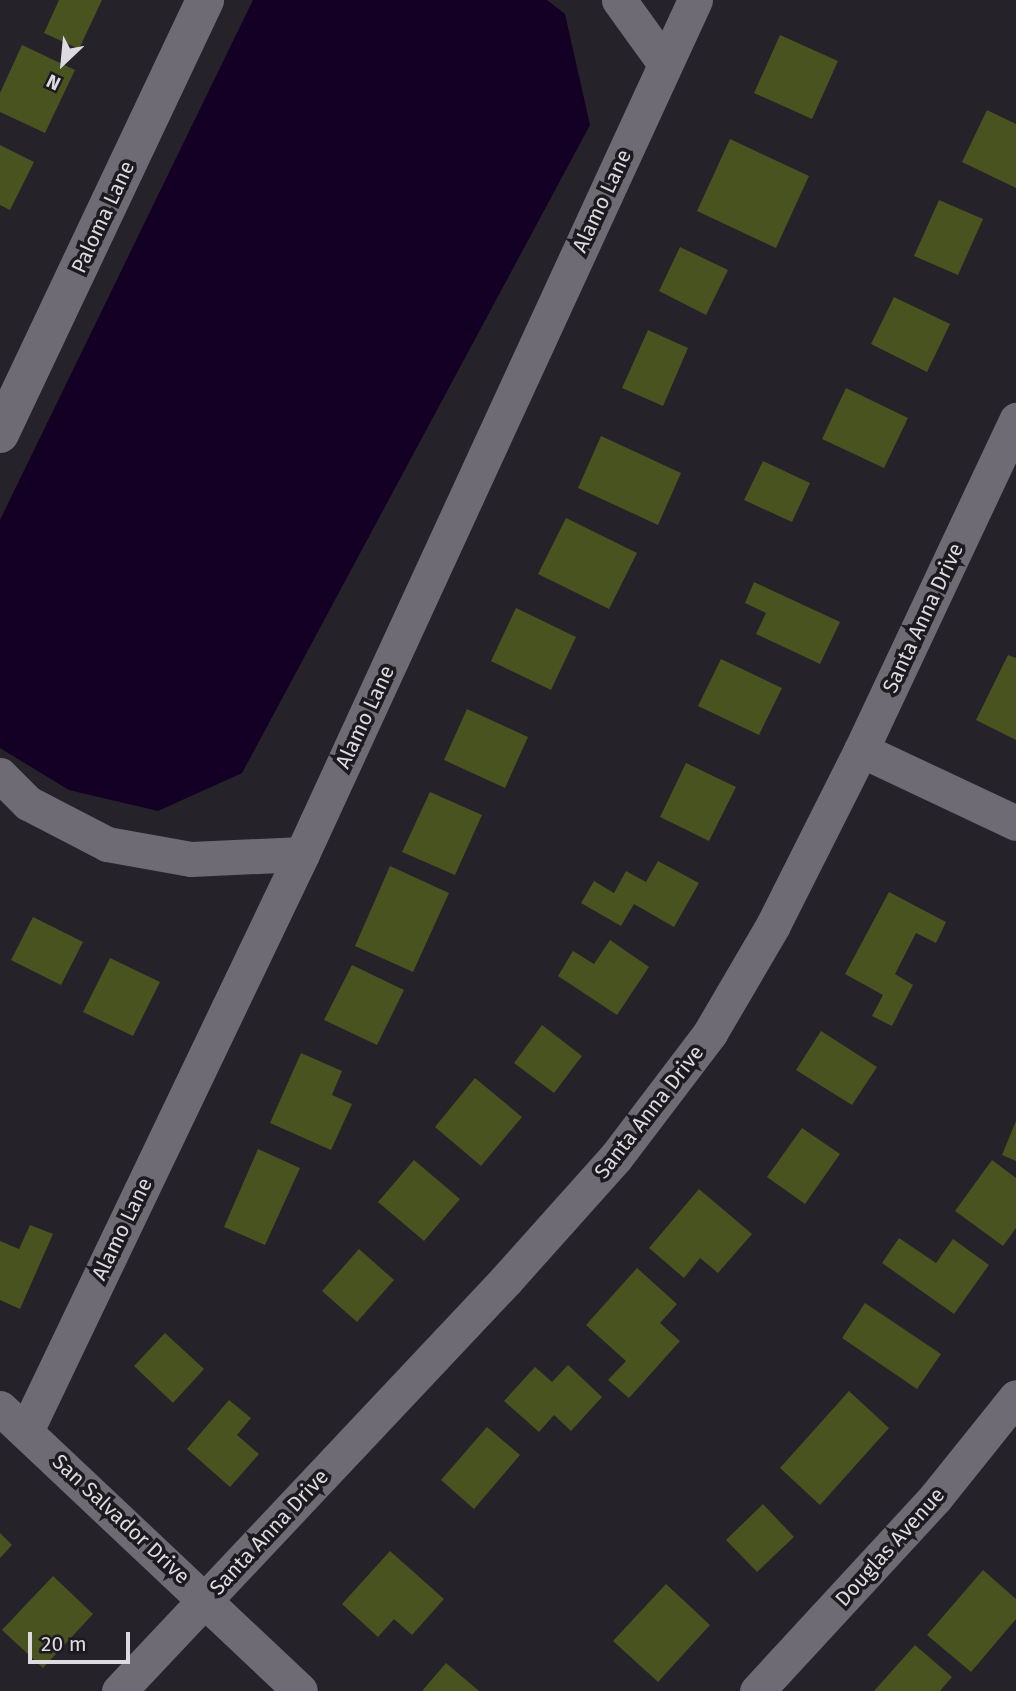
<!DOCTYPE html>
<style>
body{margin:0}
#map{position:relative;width:1016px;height:1691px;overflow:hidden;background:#252229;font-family:"Fira Sans",sans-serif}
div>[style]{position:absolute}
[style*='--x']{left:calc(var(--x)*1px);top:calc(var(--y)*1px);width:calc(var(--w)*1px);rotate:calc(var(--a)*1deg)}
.water>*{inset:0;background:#130024}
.building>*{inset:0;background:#48531f}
.minor>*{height:35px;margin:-17.5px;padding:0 17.5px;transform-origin:17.5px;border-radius:17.5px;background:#6f6b74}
.tertiary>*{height:38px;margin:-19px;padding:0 19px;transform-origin:19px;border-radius:19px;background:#6f6b74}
span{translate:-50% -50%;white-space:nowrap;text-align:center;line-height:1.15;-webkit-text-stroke:7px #1c191f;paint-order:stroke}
.street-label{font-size:21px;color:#dddbdf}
.north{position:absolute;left:28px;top:28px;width:70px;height:70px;-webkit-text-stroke:5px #1c191f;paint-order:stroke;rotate:206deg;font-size:19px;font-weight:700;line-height:28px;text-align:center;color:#dddbdf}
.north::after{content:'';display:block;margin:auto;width:24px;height:32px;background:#dddbdf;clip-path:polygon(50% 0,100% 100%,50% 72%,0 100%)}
.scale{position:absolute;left:28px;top:1632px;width:102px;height:32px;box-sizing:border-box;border:4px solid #dddbdf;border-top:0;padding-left:9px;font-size:21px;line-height:24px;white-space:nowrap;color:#dddbdf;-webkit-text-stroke:5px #1c191f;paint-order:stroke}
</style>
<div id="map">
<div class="water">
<div style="clip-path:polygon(253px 0,547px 0,565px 14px,590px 125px,242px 773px,158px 811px,69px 790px,0 748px,0 520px)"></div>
</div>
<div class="building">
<div style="clip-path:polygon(59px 0,102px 0,79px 49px,44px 33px)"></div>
<div style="clip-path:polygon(780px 35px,838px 61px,812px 119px,754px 93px)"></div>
<div style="clip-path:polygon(22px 45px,75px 70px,45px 133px,0 112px,0 93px)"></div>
<div style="clip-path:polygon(987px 110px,1016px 124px,1016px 188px,962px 162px)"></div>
<div style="clip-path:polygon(730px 139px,809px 176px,776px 248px,697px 211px)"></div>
<div style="clip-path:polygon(0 145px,34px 162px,10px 210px,0 205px)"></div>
<div style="clip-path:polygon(939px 200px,983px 219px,958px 275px,914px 256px)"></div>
<div style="clip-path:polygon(680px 247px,728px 270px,706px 315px,659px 291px)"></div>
<div style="clip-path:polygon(894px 297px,950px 324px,927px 372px,871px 344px)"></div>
<div style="clip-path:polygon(648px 330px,688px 348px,663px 406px,622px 388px)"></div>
<div style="clip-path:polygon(846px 388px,908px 418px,884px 468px,822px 439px)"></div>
<div style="clip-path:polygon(601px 436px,681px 473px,658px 525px,578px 488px)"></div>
<div style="clip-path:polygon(763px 461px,810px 483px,792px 522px,744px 500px)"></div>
<div style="clip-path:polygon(566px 518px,637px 553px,609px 609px,538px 574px)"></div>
<div style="clip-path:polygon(754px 582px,840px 622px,820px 664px,756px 634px,766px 613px,745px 603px)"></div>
<div style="clip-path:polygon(516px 608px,576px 637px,551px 690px,491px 661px)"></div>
<div style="clip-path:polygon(1008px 655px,1016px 658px,1016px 740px,976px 720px)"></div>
<div style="clip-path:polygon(721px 659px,782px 688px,759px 735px,698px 706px)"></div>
<div style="clip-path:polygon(467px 709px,528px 737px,505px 788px,444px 760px)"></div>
<div style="clip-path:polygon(686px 763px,736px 787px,709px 841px,660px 817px)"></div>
<div style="clip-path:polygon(430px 792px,482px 815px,455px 875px,402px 852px)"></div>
<div style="clip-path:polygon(658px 861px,699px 883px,674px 927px,634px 904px,621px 926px,581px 903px,594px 881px,614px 893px,626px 871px,646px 882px)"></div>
<div style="clip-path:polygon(390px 866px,449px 893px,413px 972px,355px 946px)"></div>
<div style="clip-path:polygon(889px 892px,946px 922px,936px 943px,916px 933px,895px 974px,913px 985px,892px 1026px,872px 1016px,883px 995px,845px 974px)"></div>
<div style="clip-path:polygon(33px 917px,83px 942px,61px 985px,11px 960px)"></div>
<div style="clip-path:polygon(610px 940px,649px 967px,617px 1015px,558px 976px,573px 951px,594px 964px)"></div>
<div style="clip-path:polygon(110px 958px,160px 982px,133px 1036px,83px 1012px)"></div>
<div style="clip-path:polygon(352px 965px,404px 990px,377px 1045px,324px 1020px)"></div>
<div style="clip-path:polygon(542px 1025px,582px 1056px,554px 1093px,514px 1063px)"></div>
<div style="clip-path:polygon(821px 1031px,877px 1067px,852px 1105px,796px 1070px)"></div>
<div style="clip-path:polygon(301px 1053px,342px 1071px,332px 1095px,352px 1104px,331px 1150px,270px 1123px)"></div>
<div style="clip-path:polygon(475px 1078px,522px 1117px,481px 1166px,435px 1127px)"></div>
<div style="clip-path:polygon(1016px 1121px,1016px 1161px,1002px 1155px)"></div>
<div style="clip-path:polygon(802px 1128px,840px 1154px,805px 1204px,767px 1177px)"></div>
<div style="clip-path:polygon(258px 1149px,300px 1168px,265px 1245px,224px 1227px)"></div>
<div style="clip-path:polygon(414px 1160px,460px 1199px,424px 1241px,378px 1202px)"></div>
<div style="clip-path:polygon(992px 1160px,1016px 1178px,1016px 1228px,1003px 1246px,955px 1211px)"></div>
<div style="clip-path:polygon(699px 1189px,752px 1234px,718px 1273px,700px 1258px,684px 1278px,649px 1248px)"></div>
<div style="clip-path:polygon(30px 1225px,53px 1234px,20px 1309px,0 1300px,0 1241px,19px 1249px)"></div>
<div style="clip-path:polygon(899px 1238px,936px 1263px,953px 1239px,989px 1265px,954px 1314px,882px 1263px)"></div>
<div style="clip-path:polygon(359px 1249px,394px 1280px,357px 1322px,322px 1291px)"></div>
<div style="clip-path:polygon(637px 1268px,677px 1304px,660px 1323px,680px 1341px,629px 1398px,608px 1380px,626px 1361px,586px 1325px)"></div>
<div style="clip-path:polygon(865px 1303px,941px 1354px,917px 1389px,842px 1338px)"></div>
<div style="clip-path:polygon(165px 1333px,204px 1369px,173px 1403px,134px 1366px)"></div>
<div style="clip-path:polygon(568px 1365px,602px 1397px,571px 1431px,554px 1415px,539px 1432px,504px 1401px,535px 1367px,552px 1382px)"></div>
<div style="clip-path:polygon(849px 1391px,889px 1428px,820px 1505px,780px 1468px)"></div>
<div style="clip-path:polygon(229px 1400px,251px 1418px,237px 1435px,259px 1454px,230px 1487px,187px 1449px)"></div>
<div style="clip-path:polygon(487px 1427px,520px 1455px,474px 1509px,441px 1480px)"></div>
<div style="clip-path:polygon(763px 1504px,794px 1537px,757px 1572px,726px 1540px)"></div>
<div style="clip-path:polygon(0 1533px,12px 1545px,0 1558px)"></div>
<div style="clip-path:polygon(390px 1551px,444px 1599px,412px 1635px,394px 1619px,378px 1637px,342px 1604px)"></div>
<div style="clip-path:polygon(983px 1570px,1016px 1599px,1016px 1619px,971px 1672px,927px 1635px)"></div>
<div style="clip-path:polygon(53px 1576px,93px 1614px,43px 1668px,2px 1630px)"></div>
<div style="clip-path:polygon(666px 1584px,710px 1625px,658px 1682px,613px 1641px)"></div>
<div style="clip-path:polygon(915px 1645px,952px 1677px,940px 1691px,874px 1691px)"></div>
<div style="clip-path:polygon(446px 1663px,479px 1691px,422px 1691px)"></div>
</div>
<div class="minor">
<div style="--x:619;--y:0;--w:79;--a:54.3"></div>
<div style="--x:861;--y:750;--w:171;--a:25.2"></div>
<div style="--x:0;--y:775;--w:40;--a:45"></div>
<div style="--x:28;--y:803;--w:89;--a:27.4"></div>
<div style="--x:107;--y:844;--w:85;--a:10.1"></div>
<div style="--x:191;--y:859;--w:111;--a:-2.6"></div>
<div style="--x:0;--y:1408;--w:412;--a:43.3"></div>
<div style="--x:27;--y:1429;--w:637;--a:-64.44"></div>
<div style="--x:302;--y:854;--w:940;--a:-65.29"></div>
<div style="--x:119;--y:1691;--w:565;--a:-46.72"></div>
<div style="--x:506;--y:1280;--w:165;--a:-48.2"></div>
<div style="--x:616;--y:1157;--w:156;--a:-52.8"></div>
<div style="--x:710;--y:1033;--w:125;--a:-59.7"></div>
<div style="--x:773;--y:925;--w:196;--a:-63.3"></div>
<div style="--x:861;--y:750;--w:365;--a:-64.8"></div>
<div style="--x:757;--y:1691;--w:263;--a:-47.3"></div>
<div style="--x:935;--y:1498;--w:129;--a:-51.3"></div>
</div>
<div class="tertiary">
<div style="--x:0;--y:434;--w:480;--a:-64.7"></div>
</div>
<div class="street-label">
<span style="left:602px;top:201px;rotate:-65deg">Alamo Lane</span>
<span style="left:103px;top:217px;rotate:-65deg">Paloma Lane</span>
<span style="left:923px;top:618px;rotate:-65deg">Santa Anna Drive</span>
<span style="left:365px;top:717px;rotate:-65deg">Alamo Lane</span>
<span style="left:649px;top:1112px;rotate:-52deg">Santa Anna Drive</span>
<span style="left:122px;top:1229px;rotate:-64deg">Alamo Lane</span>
<span style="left:121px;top:1519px;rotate:43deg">San Salvador Drive</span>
<span style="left:269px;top:1532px;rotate:-47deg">Santa Anna Drive</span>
<span style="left:890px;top:1547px;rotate:-48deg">Douglas Avenue</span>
</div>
<div class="north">N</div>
<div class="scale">20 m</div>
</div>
